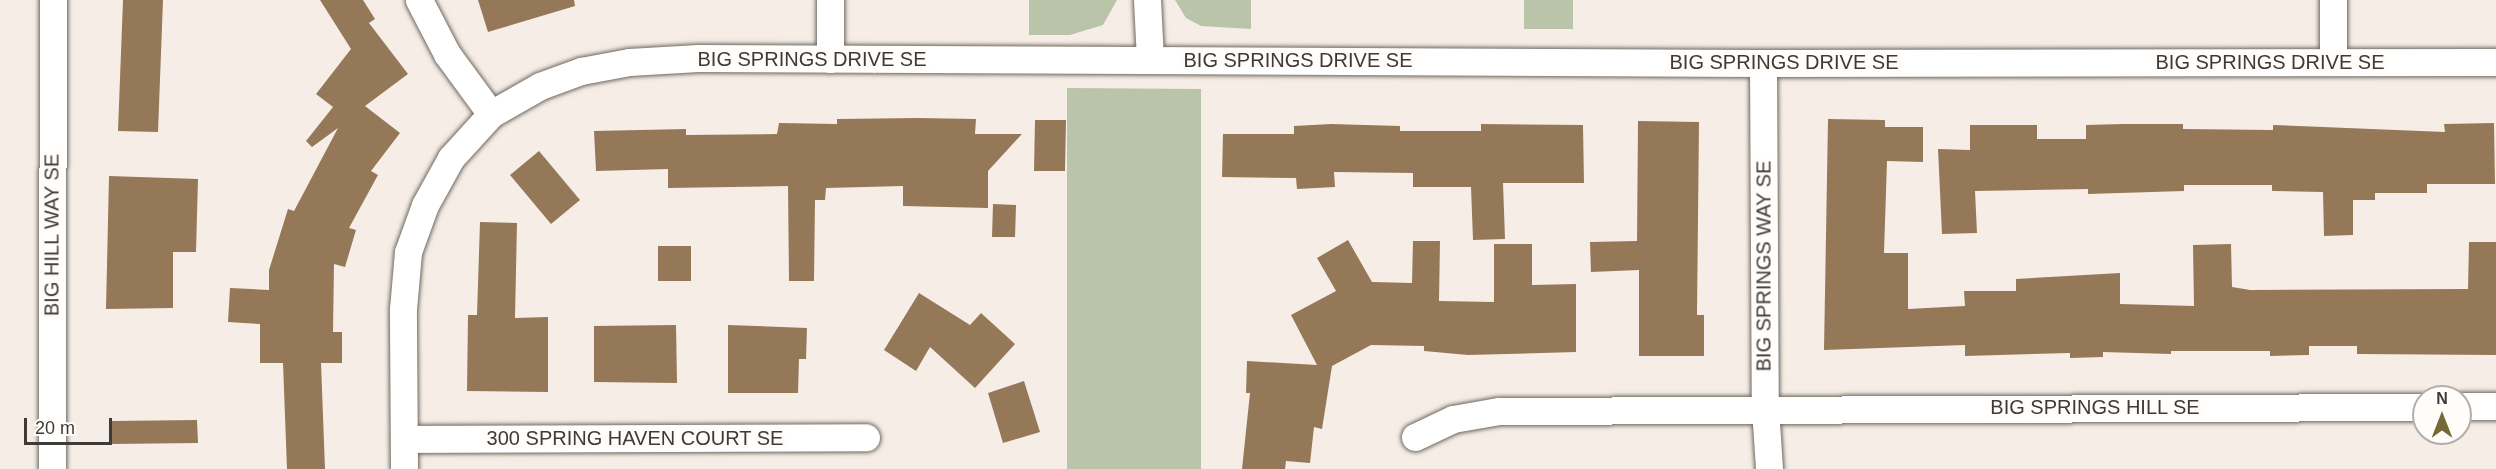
<!DOCTYPE html>
<style>
body{margin:0}
#map{position:relative;width:2496px;height:469px;overflow:hidden;background:#f6eee6;font-family:Arial,sans-serif}
div>[style]{position:absolute}
[style*='--x']{left:calc(var(--x)*1px);top:calc(var(--y)*1px);width:calc(var(--w)*1px);rotate:calc(var(--a)*1deg)}
.green>*{inset:0;background:#b9c4a9}
.building>*{inset:0;background:#957858}
.roads{filter:drop-shadow(0 0 2px #6f6861) drop-shadow(0 0 2px #6f6861)}
.street>*{height:27px;margin:-13.5px;padding:0 13.5px;transform-origin:13.5px;border-radius:13.5px;background:#fff}
span{translate:-50% -50%;white-space:nowrap;text-align:center;line-height:1.15;-webkit-text-stroke:6px #fffcf9;paint-order:stroke}
.street-label{font-size:20px;color:#3d3a37}
.north{position:absolute;left:2412px;top:385px;width:60px;height:60px;box-sizing:border-box;background:#fffcf9;border:2px solid #b1aeab;border-radius:50%;rotate:0deg;font-size:16px;font-weight:700;line-height:24px;text-align:center;color:#3d3a37}
.north::after{content:'';display:block;margin:auto;width:21px;height:27px;background:#756936;clip-path:polygon(50% 0,100% 100%,50% 72%,0 100%)}
.scale{position:absolute;left:24px;top:418px;width:88px;height:27px;box-sizing:border-box;border:3px solid #3d3a37;border-top:0;padding-left:8px;font-size:18px;line-height:21px;white-space:nowrap;color:#3d3a37;-webkit-text-stroke:4px #fffcf9;paint-order:stroke}
</style>
<div id="map">
<div class="green">
<div style="clip-path:polygon(1029px 0,1117px 0,1103px 25px,1070px 35px,1029px 35px)"></div>
<div style="clip-path:polygon(1175px 0,1251px 0,1251px 29px,1201px 26px,1186px 18px)"></div>
<div style="clip-path:polygon(1524px 0,1573px 0,1573px 29px,1524px 29px)"></div>
<div style="clip-path:polygon(1067px 88px,1201px 89px,1201px 469px,1067px 469px)"></div>
</div>
<div class="building">
<div style="clip-path:polygon(123px 0,163px 0,158px 132px,118px 131px)"></div>
<div style="clip-path:polygon(320px 0,363px 0,375px 19px,369px 23px,408px 74px,365px 106px,400px 133px,371px 171px,378px 175px,349px 228px,356px 230px,345px 267px,334px 264px,333px 332px,342px 332px,342px 363px,321px 363px,325px 469px,287px 469px,283px 363px,260px 363px,260px 324px,228px 322px,230px 288px,269px 290px,269px 270px,288px 209px,294px 211px,338px 128px,312px 147px,306px 141px,333px 107px,316px 94px,351px 49px)"></div>
<div style="clip-path:polygon(478px 0,574px 0,575px 6px,488px 32px)"></div>
<div style="clip-path:polygon(918px 118px,976px 119px,975px 134px,1022px 134px,988px 171px,988px 208px,903px 206px,903px 186px,826px 188px,825px 200px,815px 200px,814px 281px,789px 281px,788px 186px,668px 188px,668px 169px,596px 171px,594px 131px,686px 129px,686px 135px,777px 134px,779px 123px,837px 124px,837px 119px)"></div>
<div style="clip-path:polygon(1828px 119px,1885px 120px,1885px 127px,1923px 127px,1923px 162px,1887px 161px,1884px 253px,1908px 253px,1908px 309px,1965px 306px,1964px 291px,2016px 291px,2016px 279px,2120px 273px,2120px 304px,2194px 306px,2193px 245px,2231px 244px,2232px 287px,2250px 290px,2468px 289px,2469px 242px,2496px 242px,2496px 355px,2357px 354px,2357px 346px,2309px 346px,2309px 355px,2270px 356px,2270px 351px,2171px 351px,2171px 354px,2103px 352px,2103px 357px,2070px 358px,2070px 353px,1965px 356px,1965px 345px,1824px 350px)"></div>
<div style="clip-path:polygon(1035px 120px,1066px 120px,1065px 171px,1034px 171px)"></div>
<div style="clip-path:polygon(1638px 121px,1699px 122px,1697px 315px,1704px 315px,1704px 356px,1639px 356px,1639px 270px,1591px 272px,1590px 242px,1637px 241px)"></div>
<div style="clip-path:polygon(2494px 123px,2495px 184px,2427px 184px,2427px 193px,2375px 193px,2375px 200px,2353px 200px,2353px 235px,2324px 236px,2323px 192px,2272px 191px,2272px 185px,2184px 185px,2184px 191px,2088px 194px,2088px 189px,1975px 191px,1977px 233px,1942px 234px,1938px 149px,1970px 150px,1970px 125px,2037px 125px,2037px 139px,2086px 139px,2086px 125px,2123px 124px,2183px 124px,2183px 129px,2273px 130px,2273px 125px,2445px 132px,2444px 124px)"></div>
<div style="clip-path:polygon(1331px 124px,1400px 126px,1400px 131px,1481px 131px,1481px 124px,1583px 125px,1584px 183px,1503px 183px,1505px 239px,1473px 240px,1471px 187px,1413px 187px,1413px 173px,1334px 172px,1335px 187px,1297px 189px,1296px 178px,1222px 177px,1223px 134px,1294px 134px,1294px 126px)"></div>
<div style="clip-path:polygon(539px 151px,580px 200px,551px 224px,510px 175px)"></div>
<div style="clip-path:polygon(109px 176px,198px 179px,196px 252px,173px 252px,173px 308px,106px 309px)"></div>
<div style="clip-path:polygon(993px 204px,1016px 205px,1015px 237px,992px 237px)"></div>
<div style="clip-path:polygon(480px 222px,517px 223px,515px 318px,548px 317px,548px 392px,467px 391px,468px 315px,477px 315px)"></div>
<div style="clip-path:polygon(1348px 240px,1372px 282px,1412px 283px,1413px 241px,1440px 241px,1439px 301px,1494px 302px,1494px 244px,1532px 244px,1532px 285px,1576px 284px,1576px 352px,1468px 355px,1424px 351px,1424px 346px,1371px 345px,1332px 366px,1322px 429px,1314px 427px,1310px 463px,1286px 461px,1285px 469px,1242px 469px,1250px 393px,1246px 393px,1247px 361px,1317px 365px,1291px 315px,1336px 291px,1317px 258px)"></div>
<div style="clip-path:polygon(658px 246px,691px 246px,691px 281px,658px 281px)"></div>
<div style="clip-path:polygon(919px 293px,970px 325px,981px 313px,1015px 344px,975px 388px,930px 347px,916px 371px,884px 350px)"></div>
<div style="clip-path:polygon(676px 325px,677px 383px,594px 382px,594px 326px)"></div>
<div style="clip-path:polygon(728px 325px,807px 328px,806px 359px,799px 359px,798px 393px,728px 393px)"></div>
<div style="clip-path:polygon(1024px 381px,1040px 432px,1003px 443px,988px 393px)"></div>
<div style="clip-path:polygon(197px 420px,198px 443px,112px 444px,112px 421px)"></div>
</div>
<div class="roads">
<div class="street">
<div style="--x:419;--y:0;--w:61;--a:62.6"></div>
<div style="--x:447;--y:54;--w:74;--a:53.7"></div>
<div style="--x:830;--y:0;--w:59;--a:90"></div>
<div style="--x:1147;--y:0;--w:60;--a:87.1"></div>
<div style="--x:2333;--y:0;--w:61;--a:90"></div>
<div style="--x:1763;--y:63;--w:345;--a:89.7"></div>
<div style="--x:1765;--y:408;--w:61;--a:86.2"></div>
<div style="--x:2460;--y:406;--w:36;--a:0"></div>
<div style="--x:1415;--y:437;--w:42;--a:-25.3"></div>
<div style="--x:1453;--y:419;--w:47;--a:-9.9"></div>
<div style="--x:1499;--y:411;--w:925;--a:-0.25"></div>
<div style="--x:404;--y:439;--w:462;--a:-0.2"></div>
<div style="--x:52;--y:469;--w:469;--a:-89.9"></div>
<div style="--x:404;--y:469;--w:160;--a:-90.4"></div>
<div style="--x:403;--y:309;--w:57;--a:-85"></div>
<div style="--x:408;--y:252;--w:50;--a:-70.1"></div>
<div style="--x:425;--y:205;--w:54;--a:-61"></div>
<div style="--x:451;--y:158;--w:59;--a:-47.7"></div>
<div style="--x:491;--y:114;--w:56;--a:-29.7"></div>
<div style="--x:540;--y:86;--w:44;--a:-20.1"></div>
<div style="--x:581;--y:71;--w:49;--a:-10.6"></div>
<div style="--x:629;--y:62;--w:69;--a:-3.3"></div>
<div style="--x:698;--y:58;--w:1065;--a:0.27"></div>
<div style="--x:1763;--y:63;--w:733;--a:-0.08"></div>
</div>
</div>
<div class="street-label">
<span style="left:812px;top:59px">BIG SPRINGS DRIVE SE</span>
<span style="left:1298px;top:60px">BIG SPRINGS DRIVE SE</span>
<span style="left:1784px;top:62px">BIG SPRINGS DRIVE SE</span>
<span style="left:2270px;top:62px">BIG SPRINGS DRIVE SE</span>
<span style="left:52px;top:235px;rotate:-90deg">BIG HILL WAY SE</span>
<span style="left:1764px;top:266px;rotate:-90deg">BIG SPRINGS WAY SE</span>
<span style="left:2095px;top:407px">BIG SPRINGS HILL SE</span>
<span style="left:635px;top:438px">300 SPRING HAVEN COURT SE</span>
</div>
<div class="north">N</div>
<div class="scale">20 m</div>
</div>
